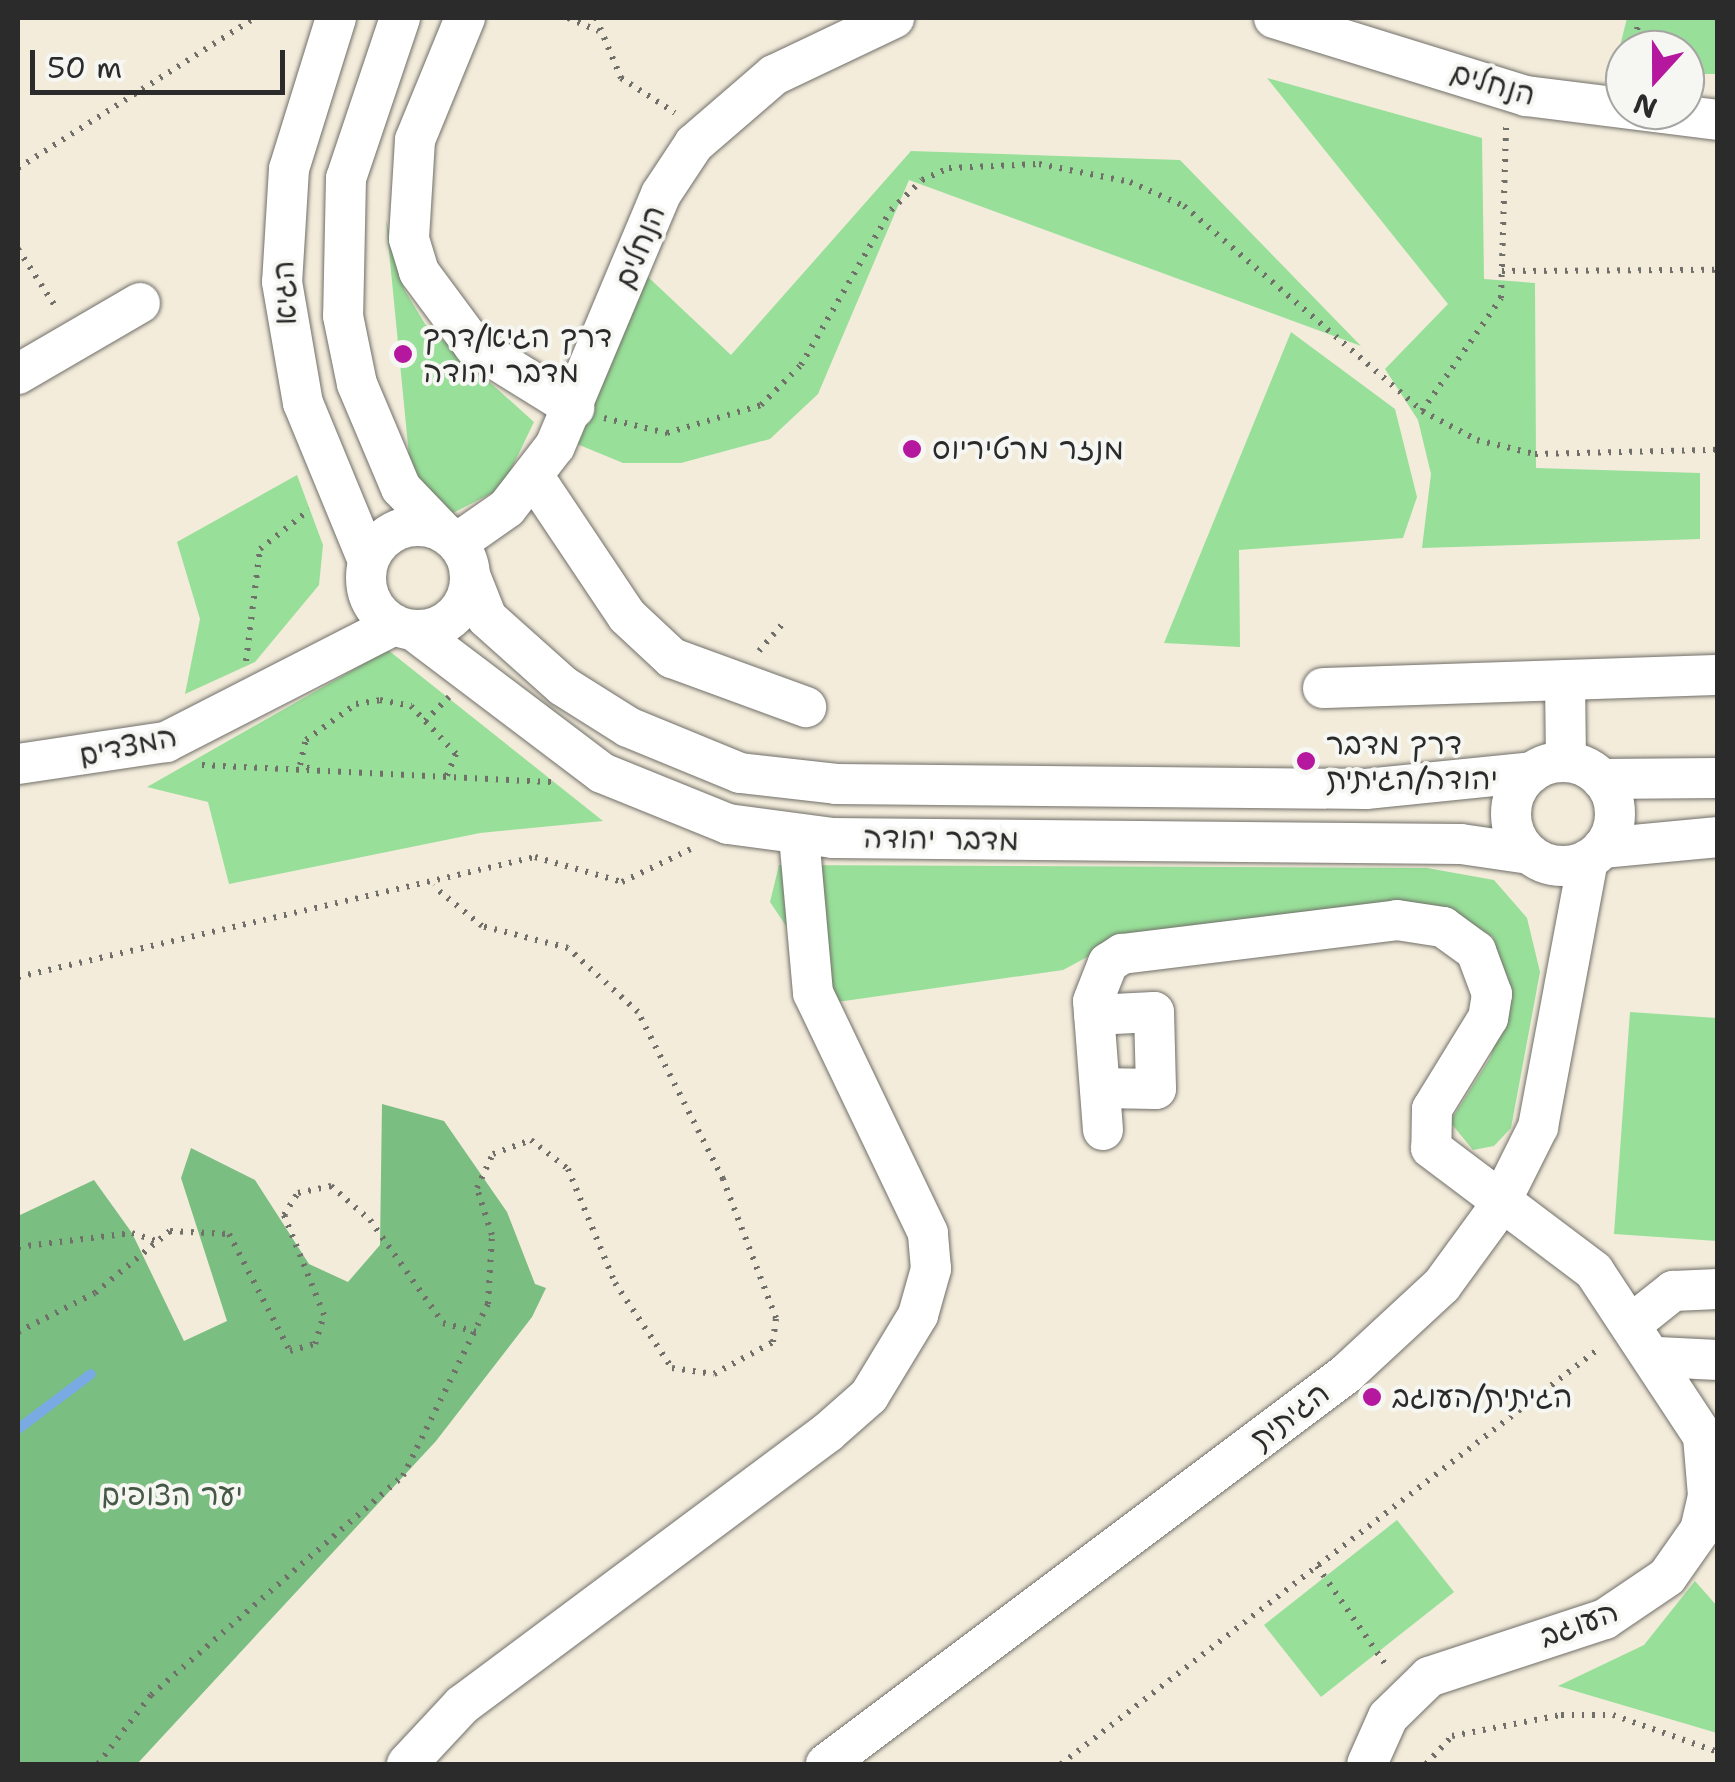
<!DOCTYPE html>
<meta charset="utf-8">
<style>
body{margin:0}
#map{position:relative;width:1735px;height:1782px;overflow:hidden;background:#f3ecdb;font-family:"Shantell Sans","Playpen Sans Hebrew",sans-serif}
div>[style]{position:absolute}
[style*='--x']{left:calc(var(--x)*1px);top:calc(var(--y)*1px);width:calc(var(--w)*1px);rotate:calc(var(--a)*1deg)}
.green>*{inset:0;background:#98df99}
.forest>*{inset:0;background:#7abe81}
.stream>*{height:10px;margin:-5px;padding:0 5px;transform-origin:5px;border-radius:5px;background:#79aae4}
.path>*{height:6px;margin-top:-3px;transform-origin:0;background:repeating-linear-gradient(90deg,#716f69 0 2.5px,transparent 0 10.5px)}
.roads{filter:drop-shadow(0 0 2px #716f69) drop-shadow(0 0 2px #716f69)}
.minor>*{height:40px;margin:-20px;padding:0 20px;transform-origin:20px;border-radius:20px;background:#fff}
.minor>.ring{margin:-20px;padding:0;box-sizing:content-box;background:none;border:40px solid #fff;border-radius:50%}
.dots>*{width:28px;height:28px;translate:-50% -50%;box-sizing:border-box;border:5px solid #f6f6f2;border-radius:50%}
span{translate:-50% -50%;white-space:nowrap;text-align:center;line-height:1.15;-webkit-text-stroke:8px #f6f6f2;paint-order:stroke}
.street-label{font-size:30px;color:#2b2b2b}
.poi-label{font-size:30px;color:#2b2b2b}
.left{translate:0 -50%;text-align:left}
.park-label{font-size:30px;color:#465846}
.frame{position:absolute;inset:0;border:20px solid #2b2b2b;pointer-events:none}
.north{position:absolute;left:1605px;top:30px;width:100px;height:100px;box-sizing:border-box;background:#f6f6f2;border:2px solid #a5a5a2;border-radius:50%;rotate:201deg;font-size:28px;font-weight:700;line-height:40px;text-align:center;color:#2b2b2b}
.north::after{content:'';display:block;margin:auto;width:35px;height:45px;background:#b5179e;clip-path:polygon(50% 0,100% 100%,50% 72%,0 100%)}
.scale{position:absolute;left:30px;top:50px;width:255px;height:45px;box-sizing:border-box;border:5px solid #2b2b2b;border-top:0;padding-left:12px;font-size:30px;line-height:35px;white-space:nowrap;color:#2b2b2b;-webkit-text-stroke:8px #f6f6f2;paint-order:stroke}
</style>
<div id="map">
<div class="green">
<div style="clip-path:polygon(1627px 18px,1717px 18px,1717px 74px,1685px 74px,1685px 50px,1625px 50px,1625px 74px,1613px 74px)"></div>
<div style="clip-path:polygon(1267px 78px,1482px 138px,1484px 279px,1535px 283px,1536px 468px,1700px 473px,1700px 539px,1422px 548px,1431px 474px,1418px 420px,1385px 369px,1448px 304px)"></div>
<div style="clip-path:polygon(911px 151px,1180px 160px,1361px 346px,909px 180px,818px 394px,770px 439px,681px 463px,623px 463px,577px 444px,647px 276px,731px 355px)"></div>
<div style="clip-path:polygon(386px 220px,404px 289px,425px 324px,534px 422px,502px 488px,449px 515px,411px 476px)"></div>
<div style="clip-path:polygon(1291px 332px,1395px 409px,1417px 497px,1403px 538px,1239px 550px,1240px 647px,1164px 643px)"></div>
<div style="clip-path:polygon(297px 475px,323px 545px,319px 585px,255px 662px,185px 694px,200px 619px,177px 542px)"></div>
<div style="clip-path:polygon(388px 650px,603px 821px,480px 833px,229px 884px,208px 802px,147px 787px)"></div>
<div style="clip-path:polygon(779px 865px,1427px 868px,1494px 880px,1527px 918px,1540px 972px,1511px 1128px,1494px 1146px,1473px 1150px,1450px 1122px,1490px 1058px,1510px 995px,1493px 937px,1461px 917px,1132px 933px,1063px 970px,837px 1002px,770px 902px)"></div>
<div style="clip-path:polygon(1630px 1012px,1717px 1018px,1717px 1241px,1614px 1234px)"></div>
<div style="clip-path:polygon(1397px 1520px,1454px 1592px,1321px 1697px,1264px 1625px)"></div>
<div style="clip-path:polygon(1695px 1581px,1717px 1606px,1717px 1733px,1558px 1686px,1644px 1645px)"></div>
</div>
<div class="forest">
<div style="clip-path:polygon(382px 1104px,444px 1121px,507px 1212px,535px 1284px,546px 1288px,532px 1317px,436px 1441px,137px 1764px,18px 1764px,18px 1216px,94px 1180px,132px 1233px,184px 1341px,227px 1321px,181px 1178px,191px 1148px,255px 1180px,309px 1264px,348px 1282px,380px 1245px)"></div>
</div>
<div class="stream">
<div style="--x:18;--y:1429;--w:91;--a:-37"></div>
</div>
<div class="path">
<div style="--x:568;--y:18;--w:33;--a:23"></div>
<div style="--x:596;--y:18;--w:65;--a:67.4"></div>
<div style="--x:621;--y:78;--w:64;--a:32.9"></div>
<div style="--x:1632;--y:50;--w:33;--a:-76"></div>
<div style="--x:18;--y:168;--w:280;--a:-32.4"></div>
<div style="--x:18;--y:249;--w:72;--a:57"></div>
<div style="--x:1502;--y:271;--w:216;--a:-0.3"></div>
<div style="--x:1422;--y:411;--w:138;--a:-55"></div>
<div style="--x:1501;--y:298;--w:171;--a:-88.3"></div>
<div style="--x:604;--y:418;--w:65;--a:13.4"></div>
<div style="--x:667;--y:433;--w:98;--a:-16.6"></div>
<div style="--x:761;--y:405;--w:57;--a:-45"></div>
<div style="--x:801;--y:365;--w:179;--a:-59.9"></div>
<div style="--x:891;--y:210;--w:43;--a:-44.1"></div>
<div style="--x:922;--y:180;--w:30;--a:-24"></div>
<div style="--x:949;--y:168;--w:90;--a:-2.5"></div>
<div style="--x:1039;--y:164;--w:93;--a:11.2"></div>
<div style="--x:1130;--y:182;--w:59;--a:24"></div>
<div style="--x:1184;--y:206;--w:314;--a:40.7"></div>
<div style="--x:1422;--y:411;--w:62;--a:27.8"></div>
<div style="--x:1477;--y:440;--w:60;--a:13.6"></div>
<div style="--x:1535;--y:454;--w:183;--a:-1.3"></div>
<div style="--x:759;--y:651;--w:35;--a:-49"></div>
<div style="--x:246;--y:661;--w:113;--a:-82.9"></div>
<div style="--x:260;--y:549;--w:63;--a:-38.5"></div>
<div style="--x:425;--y:721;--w:34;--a:-45"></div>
<div style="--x:202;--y:765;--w:353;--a:2.8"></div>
<div style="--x:309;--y:768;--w:9;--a:-162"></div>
<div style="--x:300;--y:765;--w:26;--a:-77"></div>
<div style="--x:306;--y:740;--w:62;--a:-35.8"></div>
<div style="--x:356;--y:704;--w:24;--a:-9"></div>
<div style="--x:380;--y:700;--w:32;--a:11"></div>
<div style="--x:411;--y:706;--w:66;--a:46.8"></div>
<div style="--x:456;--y:754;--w:25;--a:113"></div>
<div style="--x:18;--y:977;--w:531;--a:-13.07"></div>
<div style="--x:535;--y:857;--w:91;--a:16"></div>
<div style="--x:622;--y:882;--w:76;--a:-25.6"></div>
<div style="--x:18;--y:1247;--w:115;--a:-7"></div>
<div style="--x:132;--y:1233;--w:26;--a:18"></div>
<div style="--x:18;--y:1332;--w:86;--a:-26.9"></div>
<div style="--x:95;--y:1293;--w:97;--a:-39.6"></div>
<div style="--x:170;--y:1231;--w:59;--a:2.9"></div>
<div style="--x:229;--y:1234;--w:132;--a:62.5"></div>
<div style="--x:290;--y:1351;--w:26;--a:-16"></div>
<div style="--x:315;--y:1344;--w:30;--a:-73"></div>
<div style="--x:324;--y:1315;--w:108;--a:-111.8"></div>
<div style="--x:284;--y:1215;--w:26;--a:-58"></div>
<div style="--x:298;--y:1193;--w:34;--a:-12"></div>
<div style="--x:331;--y:1186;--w:52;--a:41.1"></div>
<div style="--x:370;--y:1220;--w:126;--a:54.7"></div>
<div style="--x:443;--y:1323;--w:34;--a:15"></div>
<div style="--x:1317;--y:1566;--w:124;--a:55.2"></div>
<div style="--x:98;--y:1764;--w:87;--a:-52.5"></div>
<div style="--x:151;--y:1695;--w:334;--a:-41"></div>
<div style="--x:403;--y:1476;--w:192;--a:-63.7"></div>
<div style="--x:488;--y:1304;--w:69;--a:-86.7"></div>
<div style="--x:492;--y:1235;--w:49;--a:-107.7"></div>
<div style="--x:477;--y:1188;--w:38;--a:-65"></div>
<div style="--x:493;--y:1154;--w:40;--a:-20.2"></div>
<div style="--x:531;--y:1140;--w:47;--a:38.1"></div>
<div style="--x:568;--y:1169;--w:123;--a:67.6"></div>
<div style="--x:615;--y:1283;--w:102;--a:56.2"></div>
<div style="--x:672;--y:1368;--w:42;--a:8.1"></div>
<div style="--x:714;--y:1374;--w:67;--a:-28.5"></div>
<div style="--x:773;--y:1342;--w:24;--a:-83"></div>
<div style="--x:776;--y:1318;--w:149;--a:-110.9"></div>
<div style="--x:723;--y:1179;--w:187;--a:-117"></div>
<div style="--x:638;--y:1012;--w:95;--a:-137.6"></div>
<div style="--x:568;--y:948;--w:89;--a:-165.7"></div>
<div style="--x:482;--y:926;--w:63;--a:-140.8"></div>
<div style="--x:1061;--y:1764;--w:682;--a:-37.68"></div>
<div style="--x:1426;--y:1764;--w:38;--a:-47"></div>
<div style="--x:1452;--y:1736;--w:111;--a:-10.9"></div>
<div style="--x:1561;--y:1715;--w:52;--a:0"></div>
<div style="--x:1613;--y:1715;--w:111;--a:19.4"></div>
</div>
<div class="roads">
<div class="minor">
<div style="--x:336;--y:18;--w:158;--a:107.3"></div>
<div style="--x:289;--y:169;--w:113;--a:93.5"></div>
<div style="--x:282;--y:282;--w:123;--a:80.2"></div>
<div style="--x:303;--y:403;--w:171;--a:67.6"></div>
<div style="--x:400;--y:18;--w:169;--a:108.6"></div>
<div style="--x:346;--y:178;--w:138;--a:91.2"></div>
<div style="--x:343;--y:316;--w:69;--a:78.4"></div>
<div style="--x:357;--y:384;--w:113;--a:67.1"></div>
<div style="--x:401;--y:488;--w:61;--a:46.3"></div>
<div style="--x:465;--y:18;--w:132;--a:112.3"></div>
<div style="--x:415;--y:140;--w:99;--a:93.5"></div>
<div style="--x:409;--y:239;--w:34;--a:73"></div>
<div style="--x:419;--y:272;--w:92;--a:53.4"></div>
<div style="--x:474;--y:346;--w:118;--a:31.8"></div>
<div style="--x:1274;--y:18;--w:264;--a:17.2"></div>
<div style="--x:1526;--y:96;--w:193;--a:7.1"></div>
<div style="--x:18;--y:374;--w:141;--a:-30.2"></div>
<div style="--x:534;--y:477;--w:167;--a:56.2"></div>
<div style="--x:627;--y:616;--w:62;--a:43"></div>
<div style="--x:672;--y:658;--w:143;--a:20.1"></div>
<div class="ring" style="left:366px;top:526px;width:64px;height:64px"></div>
<div style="--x:457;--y:543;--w:61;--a:-35"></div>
<div style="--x:507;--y:508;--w:78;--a:-52.3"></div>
<div style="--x:555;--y:446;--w:273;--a:-67.2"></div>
<div style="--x:661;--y:194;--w:60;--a:-56.6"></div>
<div style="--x:694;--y:144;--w:106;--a:-40.8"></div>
<div style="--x:774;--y:75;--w:133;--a:-25.4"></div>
<div style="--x:470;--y:575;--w:46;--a:68.4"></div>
<div style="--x:487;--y:618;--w:102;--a:41.8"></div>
<div style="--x:563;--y:686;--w:77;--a:32.2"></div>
<div style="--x:628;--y:727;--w:121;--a:22.3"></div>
<div style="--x:740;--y:773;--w:97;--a:6.5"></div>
<div style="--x:836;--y:784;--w:530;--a:0.54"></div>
<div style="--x:1366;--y:789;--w:167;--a:-5.8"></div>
<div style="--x:413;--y:630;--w:237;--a:37.1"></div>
<div style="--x:602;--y:773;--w:136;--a:22"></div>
<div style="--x:728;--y:824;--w:106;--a:7.6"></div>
<div style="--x:833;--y:838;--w:628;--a:0.55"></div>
<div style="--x:1461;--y:844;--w:69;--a:8.4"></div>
<div style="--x:1565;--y:680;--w:82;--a:89.3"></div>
<div style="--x:1323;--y:688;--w:395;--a:-1.9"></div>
<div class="ring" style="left:1511px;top:762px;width:64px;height:64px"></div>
<div style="--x:18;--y:764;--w:150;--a:-8.5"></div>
<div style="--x:166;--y:742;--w:257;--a:-27.1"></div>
<div style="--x:1601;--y:779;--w:117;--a:-0.5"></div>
<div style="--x:1602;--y:848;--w:117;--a:-5.4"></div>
<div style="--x:1094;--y:1015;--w:60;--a:-2.9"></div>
<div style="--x:1154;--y:1012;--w:77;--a:88.5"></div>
<div style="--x:1156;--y:1089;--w:56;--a:-179"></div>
<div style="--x:1103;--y:1130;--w:129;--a:-94.4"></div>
<div style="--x:1093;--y:1001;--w:41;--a:-68.5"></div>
<div style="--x:1108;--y:963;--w:17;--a:-33"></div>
<div style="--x:1122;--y:954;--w:277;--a:-7"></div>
<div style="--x:1397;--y:920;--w:47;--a:8.7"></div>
<div style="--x:1443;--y:927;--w:41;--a:36"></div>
<div style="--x:1476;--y:951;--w:46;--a:69.6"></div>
<div style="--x:1492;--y:994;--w:24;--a:99"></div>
<div style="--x:1488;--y:1018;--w:107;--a:121.6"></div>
<div style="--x:1432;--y:1109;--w:39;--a:91"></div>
<div style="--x:1431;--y:1148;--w:204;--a:37"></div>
<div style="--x:1594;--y:1271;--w:198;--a:56.6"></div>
<div style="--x:1703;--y:1436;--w:60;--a:85.2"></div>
<div style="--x:1708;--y:1496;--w:35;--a:103"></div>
<div style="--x:1700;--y:1530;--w:57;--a:125.1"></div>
<div style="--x:1667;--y:1577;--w:75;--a:145.9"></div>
<div style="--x:1605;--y:1619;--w:185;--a:161.8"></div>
<div style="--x:1429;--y:1677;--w:57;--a:135.7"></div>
<div style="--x:1388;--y:1717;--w:51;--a:114.1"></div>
<div style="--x:1634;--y:1322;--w:50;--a:-38.5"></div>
<div style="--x:1673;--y:1291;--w:45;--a:-2.5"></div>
<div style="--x:1658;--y:1357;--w:60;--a:2.9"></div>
<div style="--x:407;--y:1764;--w:81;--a:-47"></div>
<div style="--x:462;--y:1705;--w:455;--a:-36.7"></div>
<div style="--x:827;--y:1433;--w:56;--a:-41.4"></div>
<div style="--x:869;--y:1396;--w:95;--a:-58.8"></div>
<div style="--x:918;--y:1315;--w:48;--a:-74.2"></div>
<div style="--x:931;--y:1269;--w:36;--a:-95"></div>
<div style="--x:928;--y:1233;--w:266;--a:-115.6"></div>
<div style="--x:813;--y:993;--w:159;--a:-95.1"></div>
<div style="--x:826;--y:1764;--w:650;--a:-36.87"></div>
<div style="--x:1346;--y:1374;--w:131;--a:-42.8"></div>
<div style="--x:1442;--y:1285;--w:92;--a:-53.9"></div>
<div style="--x:1496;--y:1211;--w:94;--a:-63.4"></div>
<div style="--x:1538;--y:1127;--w:272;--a:-79.4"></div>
</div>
</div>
<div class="dots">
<div style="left:403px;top:354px;background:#b5179e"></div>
<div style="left:912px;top:449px;background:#b5179e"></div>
<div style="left:1306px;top:761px;background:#b5179e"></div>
<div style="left:1372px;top:1397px;background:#b5179e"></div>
</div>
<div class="street-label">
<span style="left:1493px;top:84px;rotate:16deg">הנחלים</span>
<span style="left:640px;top:247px;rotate:-68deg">הנחלים</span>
<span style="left:285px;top:293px;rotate:-93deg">הגיא</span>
<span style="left:128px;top:746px;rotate:-12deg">המצדים</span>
<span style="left:941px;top:839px;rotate:1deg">מדבר יהודה</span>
<span style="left:1290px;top:1416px;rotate:-37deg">הגיתית</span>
<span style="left:1579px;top:1624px;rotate:-20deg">העוגב</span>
</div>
<div class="poi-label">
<span class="left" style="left:423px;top:354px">דרך הגיא/דרך<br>מדבר יהודה</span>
<span class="left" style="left:932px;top:449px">מנזר מרטיריוס</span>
<span class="left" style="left:1326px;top:761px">דרך מדבר<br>יהודה/הגיתית</span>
<span class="left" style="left:1392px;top:1397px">הגיתית/העוגב</span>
</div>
<div class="park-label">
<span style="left:172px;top:1495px">יער הצופים</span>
</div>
<div class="frame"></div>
<div class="north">N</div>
<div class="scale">50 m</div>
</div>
